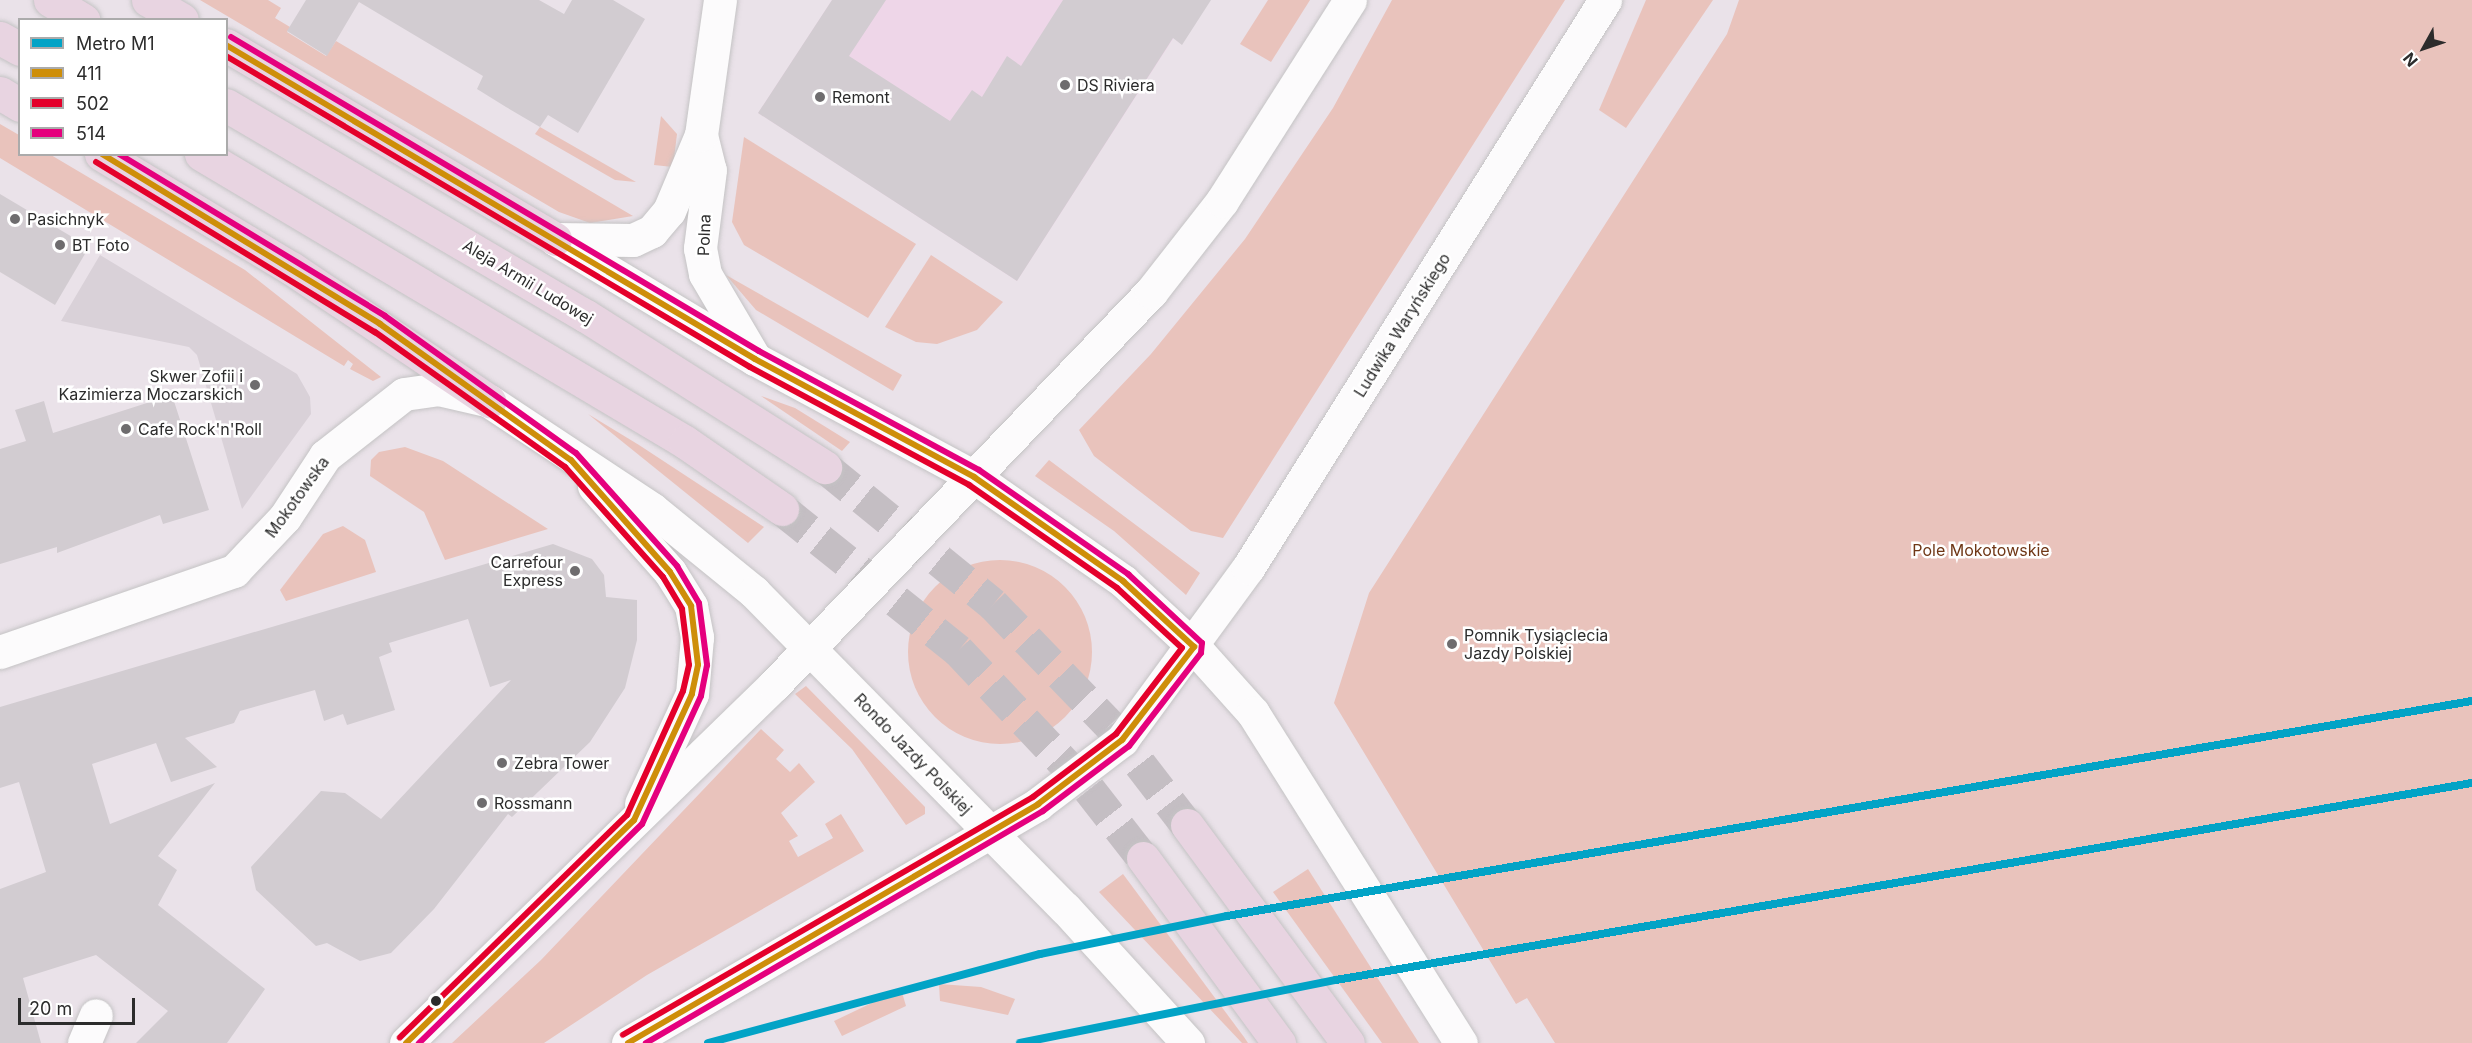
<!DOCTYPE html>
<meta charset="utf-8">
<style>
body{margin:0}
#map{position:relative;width:2472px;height:1043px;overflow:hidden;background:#eae2e9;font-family:Inter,sans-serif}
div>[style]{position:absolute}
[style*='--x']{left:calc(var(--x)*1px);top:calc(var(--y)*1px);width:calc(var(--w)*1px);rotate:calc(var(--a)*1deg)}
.education>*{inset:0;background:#eed6e8}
.green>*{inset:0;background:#e9c3bc}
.round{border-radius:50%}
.plaza>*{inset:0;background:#d9d1d8}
.building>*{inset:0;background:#d2ccd1}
.primary-tunnel>*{height:33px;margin-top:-16.5px;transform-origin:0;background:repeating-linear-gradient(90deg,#c4bec3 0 33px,transparent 0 49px)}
.roads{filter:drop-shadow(0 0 2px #c4c3c4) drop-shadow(0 0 2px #c4c3c4)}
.minor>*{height:33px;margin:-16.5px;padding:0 16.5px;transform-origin:16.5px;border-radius:16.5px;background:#fcfbfc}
.secondary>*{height:33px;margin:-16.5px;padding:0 16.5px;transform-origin:16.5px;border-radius:16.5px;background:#fcfbfc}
.primary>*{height:33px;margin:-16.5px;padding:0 16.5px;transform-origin:16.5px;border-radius:16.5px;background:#e8d4e1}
.bus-1>*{height:6px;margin:-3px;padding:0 3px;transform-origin:3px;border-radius:3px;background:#ce8e09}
.bus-2>*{height:6px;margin:-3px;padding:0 3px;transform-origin:3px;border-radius:3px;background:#e4002b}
.bus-3>*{height:6px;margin:-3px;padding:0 3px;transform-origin:3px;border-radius:3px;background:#e5007d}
.metro-1>*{height:8px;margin:-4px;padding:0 4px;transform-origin:4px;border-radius:4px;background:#02a3c6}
.dots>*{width:16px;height:16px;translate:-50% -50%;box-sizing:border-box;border:3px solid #fff;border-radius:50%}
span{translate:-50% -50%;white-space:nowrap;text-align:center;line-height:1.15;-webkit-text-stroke:5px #fff;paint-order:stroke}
.poi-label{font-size:16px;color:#2c2c2c}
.left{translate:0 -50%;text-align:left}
.right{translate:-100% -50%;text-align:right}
.street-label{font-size:16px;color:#2c2c2c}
.park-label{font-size:16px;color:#6f3716}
.legend{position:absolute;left:18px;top:18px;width:210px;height:138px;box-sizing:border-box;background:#fff;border:2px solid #ababab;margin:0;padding:8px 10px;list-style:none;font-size:18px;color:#2c2c2c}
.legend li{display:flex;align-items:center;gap:12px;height:30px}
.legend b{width:30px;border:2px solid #ababab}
.north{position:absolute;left:2394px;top:18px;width:60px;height:60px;-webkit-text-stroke:4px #fff;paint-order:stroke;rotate:230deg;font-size:16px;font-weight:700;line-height:24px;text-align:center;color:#2c2c2c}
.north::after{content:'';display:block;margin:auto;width:21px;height:27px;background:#2c2c2c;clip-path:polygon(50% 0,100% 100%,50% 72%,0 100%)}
.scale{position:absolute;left:18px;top:998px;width:117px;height:27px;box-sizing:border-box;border:3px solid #2c2c2c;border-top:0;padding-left:8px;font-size:18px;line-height:21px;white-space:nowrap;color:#2c2c2c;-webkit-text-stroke:4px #fff;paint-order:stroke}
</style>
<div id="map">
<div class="education">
<div style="clip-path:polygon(832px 0,1198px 0,1017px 281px,758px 113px)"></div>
</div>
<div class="green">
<div style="clip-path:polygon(200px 0,268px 0,281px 8px,275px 18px,290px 27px,287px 32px,326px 56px,336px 41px,633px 216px,590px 223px,559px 212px)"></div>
<div style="clip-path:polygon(1268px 0,1310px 0,1271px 62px,1240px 44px)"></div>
<div style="clip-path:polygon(1392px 0,1565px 0,1223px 538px,1191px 531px,1094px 456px,1079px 430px,1151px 354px,1245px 239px,1333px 108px)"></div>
<div style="clip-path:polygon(1646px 0,1713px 0,1626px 128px,1599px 110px)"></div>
<div style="clip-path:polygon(1739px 0,2472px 0,2472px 1043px,1555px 1043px,1527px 998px,1516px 1004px,1334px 703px,1369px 593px,1727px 34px)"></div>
<div style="clip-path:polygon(661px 116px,677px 134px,673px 167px,654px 165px)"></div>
<div style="clip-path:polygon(0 124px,19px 135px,20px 154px,51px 155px,245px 270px,381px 377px,373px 381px,350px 369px,353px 364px,348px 360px,344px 366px,0 158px)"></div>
<div style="clip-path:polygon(540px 127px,636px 182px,615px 180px,535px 134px)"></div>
<div style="clip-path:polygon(744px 137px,916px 244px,868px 318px,744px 245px,732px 222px)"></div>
<div style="clip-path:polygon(931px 255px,1003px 302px,977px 330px,937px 344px,916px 342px,885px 327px)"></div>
<div style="clip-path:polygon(726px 275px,902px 375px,893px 391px,756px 310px)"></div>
<div style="clip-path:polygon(761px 396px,795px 408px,850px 442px,842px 451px)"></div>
<div style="clip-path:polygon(588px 414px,639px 445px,764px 527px,748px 543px)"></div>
<div style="clip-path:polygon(405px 447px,443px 461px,548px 529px,445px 560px,424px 512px,370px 476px,371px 460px,379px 452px)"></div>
<div style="clip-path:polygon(1049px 460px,1200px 573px,1186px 595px,1114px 531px,1035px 476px)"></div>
<div style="clip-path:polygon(343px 526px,365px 540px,376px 572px,286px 601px,280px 590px,323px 534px)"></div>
<div class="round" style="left:908px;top:560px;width:184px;height:184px"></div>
<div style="clip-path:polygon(806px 686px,925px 807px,925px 814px,906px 825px,852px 749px,795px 694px)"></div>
<div style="clip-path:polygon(761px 729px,784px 750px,776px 759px,790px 772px,799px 763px,815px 782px,781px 813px,798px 836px,789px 841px,798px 857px,833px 838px,825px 824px,841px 814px,864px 851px,647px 975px,544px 1043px,452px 1043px,541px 960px)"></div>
<div style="clip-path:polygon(1308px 869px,1419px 1043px,1382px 1043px,1273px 892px)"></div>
<div style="clip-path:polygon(1123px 874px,1244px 1037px,1248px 1043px,1242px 1043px,1099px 892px)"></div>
<div style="clip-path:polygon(939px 984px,981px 987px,1015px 999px,1008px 1015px,940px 1001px)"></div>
<div style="clip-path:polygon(901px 989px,906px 1006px,842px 1036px,834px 1021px)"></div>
</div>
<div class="plaza">
<div style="clip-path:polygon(100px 255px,297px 374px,310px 397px,311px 414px,242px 509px,197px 355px,189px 347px,61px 321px)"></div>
</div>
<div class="building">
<div style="clip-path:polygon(306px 0,539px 0,564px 14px,572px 0,613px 0,645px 19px,578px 133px,548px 115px,540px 127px,506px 107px,477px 89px,483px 76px,359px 2px,327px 56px,287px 31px)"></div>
<div style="clip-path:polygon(832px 0,886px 0,849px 56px,950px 121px,972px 90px,982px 97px,1007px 56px,1021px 66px,1063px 0,1211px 0,1182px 45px,1173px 38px,1017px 281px,758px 113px)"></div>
<div style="clip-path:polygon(0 194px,89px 247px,55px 305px,0 272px)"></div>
<div style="clip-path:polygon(172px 395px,209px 510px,163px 524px,160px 515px,57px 553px,57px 547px,0 564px,0 449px,26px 441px,15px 410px,44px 401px,53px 433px)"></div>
<div style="clip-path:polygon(553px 544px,592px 559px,604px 575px,606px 597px,637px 600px,637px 640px,625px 688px,590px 742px,512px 817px,508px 814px,434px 909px,391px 953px,360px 961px,327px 943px,316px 946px,256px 890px,251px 867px,321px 791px,345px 793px,381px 819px,511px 680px,490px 687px,468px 619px,389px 643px,392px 652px,379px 657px,395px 710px,347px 725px,343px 714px,324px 721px,315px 690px,240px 711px,234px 723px,185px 738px,217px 767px,171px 782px,156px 743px,92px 764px,110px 824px,215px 783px,158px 856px,177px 870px,158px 905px,265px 989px,227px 1043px,136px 1043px,168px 1011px,96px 955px,23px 978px,41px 1043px,0 1043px,0 889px,46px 872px,19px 782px,0 788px,0 707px)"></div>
</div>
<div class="primary-tunnel">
<div style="--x:825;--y:467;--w:217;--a:39.2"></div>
<div style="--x:993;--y:604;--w:168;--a:46"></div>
<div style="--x:1110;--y:725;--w:126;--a:52.4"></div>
<div style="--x:782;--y:509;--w:226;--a:38.7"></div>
<div style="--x:958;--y:650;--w:191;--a:46.7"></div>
<div style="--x:1089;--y:789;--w:88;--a:52"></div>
</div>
<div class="roads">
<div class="minor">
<div style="--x:701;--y:135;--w:36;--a:76"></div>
<div style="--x:710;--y:170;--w:79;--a:97.3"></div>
<div style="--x:700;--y:248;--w:26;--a:79"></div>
<div style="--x:705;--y:274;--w:99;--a:59.5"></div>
<div style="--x:555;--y:239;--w:78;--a:0.7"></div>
<div style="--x:633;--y:240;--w:21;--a:-25"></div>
<div style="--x:652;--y:231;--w:26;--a:-50"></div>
<div style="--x:669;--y:211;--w:82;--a:-67.2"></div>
<div style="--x:701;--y:135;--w:136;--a:-82"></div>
<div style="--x:0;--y:652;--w:248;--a:-19.1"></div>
<div style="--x:234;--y:571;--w:74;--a:-46.6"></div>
<div style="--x:285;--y:517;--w:73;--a:-56.7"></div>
<div style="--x:325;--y:456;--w:100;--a:-38.1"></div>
<div style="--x:404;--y:394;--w:34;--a:-8"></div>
<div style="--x:438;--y:389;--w:49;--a:12.9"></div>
<div style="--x:84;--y:1043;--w:30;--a:-67"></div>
</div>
<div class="secondary">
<div style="--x:555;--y:239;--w:233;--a:31"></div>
<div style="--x:755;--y:359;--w:249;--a:28.3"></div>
<div style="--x:974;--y:477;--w:182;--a:34.9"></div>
<div style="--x:1123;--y:581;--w:97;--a:42.9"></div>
<div style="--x:1194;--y:647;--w:89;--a:48.2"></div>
<div style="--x:1253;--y:713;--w:390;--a:57.8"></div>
<div style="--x:489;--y:401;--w:196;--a:33.5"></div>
<div style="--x:652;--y:509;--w:132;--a:39.1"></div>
<div style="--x:754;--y:592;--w:443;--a:45.5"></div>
<div style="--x:1065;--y:908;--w:183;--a:47.7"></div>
<div style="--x:594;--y:486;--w:115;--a:48.5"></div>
<div style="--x:670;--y:572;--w:40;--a:58"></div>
<div style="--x:691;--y:606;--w:32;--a:79"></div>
<div style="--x:697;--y:637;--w:57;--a:95"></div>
<div style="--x:692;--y:694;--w:121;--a:114.9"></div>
<div style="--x:406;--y:1043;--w:513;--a:-44.21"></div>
<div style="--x:774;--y:685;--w:545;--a:-46.19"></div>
<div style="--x:1151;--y:292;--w:115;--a:-52"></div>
<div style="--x:1222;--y:201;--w:238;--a:-57.5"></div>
<div style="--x:628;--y:1043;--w:475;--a:-30.2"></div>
<div style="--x:1038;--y:804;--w:106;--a:-37.3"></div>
<div style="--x:1122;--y:740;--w:213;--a:-53.8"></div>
<div style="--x:1248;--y:568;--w:671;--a:-57.85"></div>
</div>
<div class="primary">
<div style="--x:50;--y:0;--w:39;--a:31"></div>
<div style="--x:148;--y:0;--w:39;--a:30"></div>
<div style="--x:0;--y:38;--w:23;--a:29"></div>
<div style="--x:226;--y:45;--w:382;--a:30.5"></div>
<div style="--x:0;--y:93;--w:23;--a:31"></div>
<div style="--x:226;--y:105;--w:417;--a:30.4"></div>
<div style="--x:586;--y:316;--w:283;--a:32.3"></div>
<div style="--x:101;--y:154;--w:222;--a:31"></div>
<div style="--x:291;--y:268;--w:239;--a:33.9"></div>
<div style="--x:201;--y:154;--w:563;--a:30.75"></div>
<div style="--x:685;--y:442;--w:118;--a:34.6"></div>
<div style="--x:1187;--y:825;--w:271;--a:53.6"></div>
<div style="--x:1143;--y:858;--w:230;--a:53.7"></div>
</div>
</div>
<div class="bus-1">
<div style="--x:226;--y:45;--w:615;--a:30.69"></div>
<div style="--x:755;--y:359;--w:249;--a:28.3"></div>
<div style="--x:974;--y:477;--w:182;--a:34.9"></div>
<div style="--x:1123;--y:581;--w:97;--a:42.9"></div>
<div style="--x:102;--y:154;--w:326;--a:31.4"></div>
<div style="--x:380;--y:324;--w:234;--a:35.5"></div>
<div style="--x:571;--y:460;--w:149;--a:48.5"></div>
<div style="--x:670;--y:572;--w:40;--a:58"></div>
<div style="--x:691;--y:606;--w:59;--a:83.2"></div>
<div style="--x:698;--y:665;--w:30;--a:102"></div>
<div style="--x:692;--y:694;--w:139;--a:114.7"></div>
<div style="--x:634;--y:820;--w:319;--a:135.6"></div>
<div style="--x:628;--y:1043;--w:475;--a:-30.2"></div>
<div style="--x:1038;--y:804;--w:106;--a:-37.3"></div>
<div style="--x:1122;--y:740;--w:118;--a:-52.3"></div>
</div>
<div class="bus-2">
<div style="--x:226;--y:56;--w:609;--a:30.69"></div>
<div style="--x:750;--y:367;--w:249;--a:28.3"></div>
<div style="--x:969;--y:485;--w:180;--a:34.8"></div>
<div style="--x:1117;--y:588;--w:88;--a:42.7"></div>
<div style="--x:1182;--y:648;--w:108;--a:127.5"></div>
<div style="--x:1116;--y:734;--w:104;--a:142.8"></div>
<div style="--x:1033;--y:797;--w:474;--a:149.9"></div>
<div style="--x:96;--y:162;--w:327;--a:31.4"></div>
<div style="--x:375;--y:332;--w:233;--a:35.4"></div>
<div style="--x:565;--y:467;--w:147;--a:48.3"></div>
<div style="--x:663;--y:577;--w:37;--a:59"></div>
<div style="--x:682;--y:609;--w:56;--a:82.9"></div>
<div style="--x:689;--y:665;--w:27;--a:103"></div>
<div style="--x:683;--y:691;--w:136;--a:114.3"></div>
<div style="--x:627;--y:815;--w:318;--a:135.6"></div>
</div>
<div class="bus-3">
<div style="--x:231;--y:37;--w:614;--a:30.74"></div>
<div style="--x:759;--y:351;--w:250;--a:28.4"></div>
<div style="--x:979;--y:470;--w:182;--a:34.9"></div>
<div style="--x:1128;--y:574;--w:101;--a:43"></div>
<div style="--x:1202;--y:643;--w:10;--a:96"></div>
<div style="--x:1201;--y:653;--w:118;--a:127.7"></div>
<div style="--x:1129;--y:746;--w:108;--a:142.9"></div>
<div style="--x:1043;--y:811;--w:460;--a:149.7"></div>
<div style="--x:119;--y:154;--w:311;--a:31.3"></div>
<div style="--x:385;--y:316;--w:235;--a:35.7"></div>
<div style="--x:576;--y:453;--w:152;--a:48.2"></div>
<div style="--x:677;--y:566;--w:43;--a:59.3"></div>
<div style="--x:699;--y:603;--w:63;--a:82.6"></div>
<div style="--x:707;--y:665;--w:32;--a:101"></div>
<div style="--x:701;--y:696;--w:141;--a:114.7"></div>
<div style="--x:642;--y:824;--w:313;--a:135.5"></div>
</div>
<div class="metro-1">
<div style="--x:708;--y:1043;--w:344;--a:-15"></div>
<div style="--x:1040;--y:954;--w:191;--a:-11.5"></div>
<div style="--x:1227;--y:916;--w:1263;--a:-9.8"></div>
<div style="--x:1020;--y:1043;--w:322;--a:-11.3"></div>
<div style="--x:1336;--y:980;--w:1153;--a:-9.84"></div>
</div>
<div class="dots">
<div style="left:1065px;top:85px;background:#6e6c6e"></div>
<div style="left:820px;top:97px;background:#6e6c6e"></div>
<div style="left:15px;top:219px;background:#6e6c6e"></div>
<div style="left:60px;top:245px;background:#6e6c6e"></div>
<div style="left:255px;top:385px;background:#6e6c6e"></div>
<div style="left:126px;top:429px;background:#6e6c6e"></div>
<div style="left:575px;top:571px;background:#6e6c6e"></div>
<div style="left:1452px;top:644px;background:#6e6c6e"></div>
<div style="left:502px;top:763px;background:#6e6c6e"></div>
<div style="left:482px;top:803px;background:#6e6c6e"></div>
<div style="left:436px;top:1001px;background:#2c2c2c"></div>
</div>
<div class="poi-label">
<span class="left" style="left:1077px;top:85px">DS Riviera</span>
<span class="left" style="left:832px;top:97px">Remont</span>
<span class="left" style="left:27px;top:219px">Pasichnyk</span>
<span class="left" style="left:72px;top:245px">BT Foto</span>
<span class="right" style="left:243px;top:385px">Skwer Zofii i<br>Kazimierza Moczarskich</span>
<span class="left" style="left:138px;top:429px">Cafe Rock'n'Roll</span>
<span class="right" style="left:563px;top:571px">Carrefour<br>Express</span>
<span class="left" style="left:1464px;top:644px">Pomnik Tysiąclecia<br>Jazdy Polskiej</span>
<span class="left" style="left:514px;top:763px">Zebra Tower</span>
<span class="left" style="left:494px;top:803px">Rossmann</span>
</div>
<div class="street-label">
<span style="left:704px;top:235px;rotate:-88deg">Polna</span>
<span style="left:528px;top:282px;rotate:31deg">Aleja Armii Ludowej</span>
<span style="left:1402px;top:325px;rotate:-58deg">Ludwika Waryńskiego</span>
<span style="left:297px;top:497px;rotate:-54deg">Mokotowska</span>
<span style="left:913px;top:754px;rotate:46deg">Rondo Jazdy Polskiej</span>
</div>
<div class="park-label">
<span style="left:1981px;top:550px">Pole Mokotowskie</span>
</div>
<ul class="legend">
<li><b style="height:8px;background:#02a3c6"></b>Metro M1</li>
<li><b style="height:8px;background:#ce8e09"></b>411</li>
<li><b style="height:8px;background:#e4002b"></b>502</li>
<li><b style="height:8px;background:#e5007d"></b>514</li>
</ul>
<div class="north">N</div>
<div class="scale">20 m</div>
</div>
